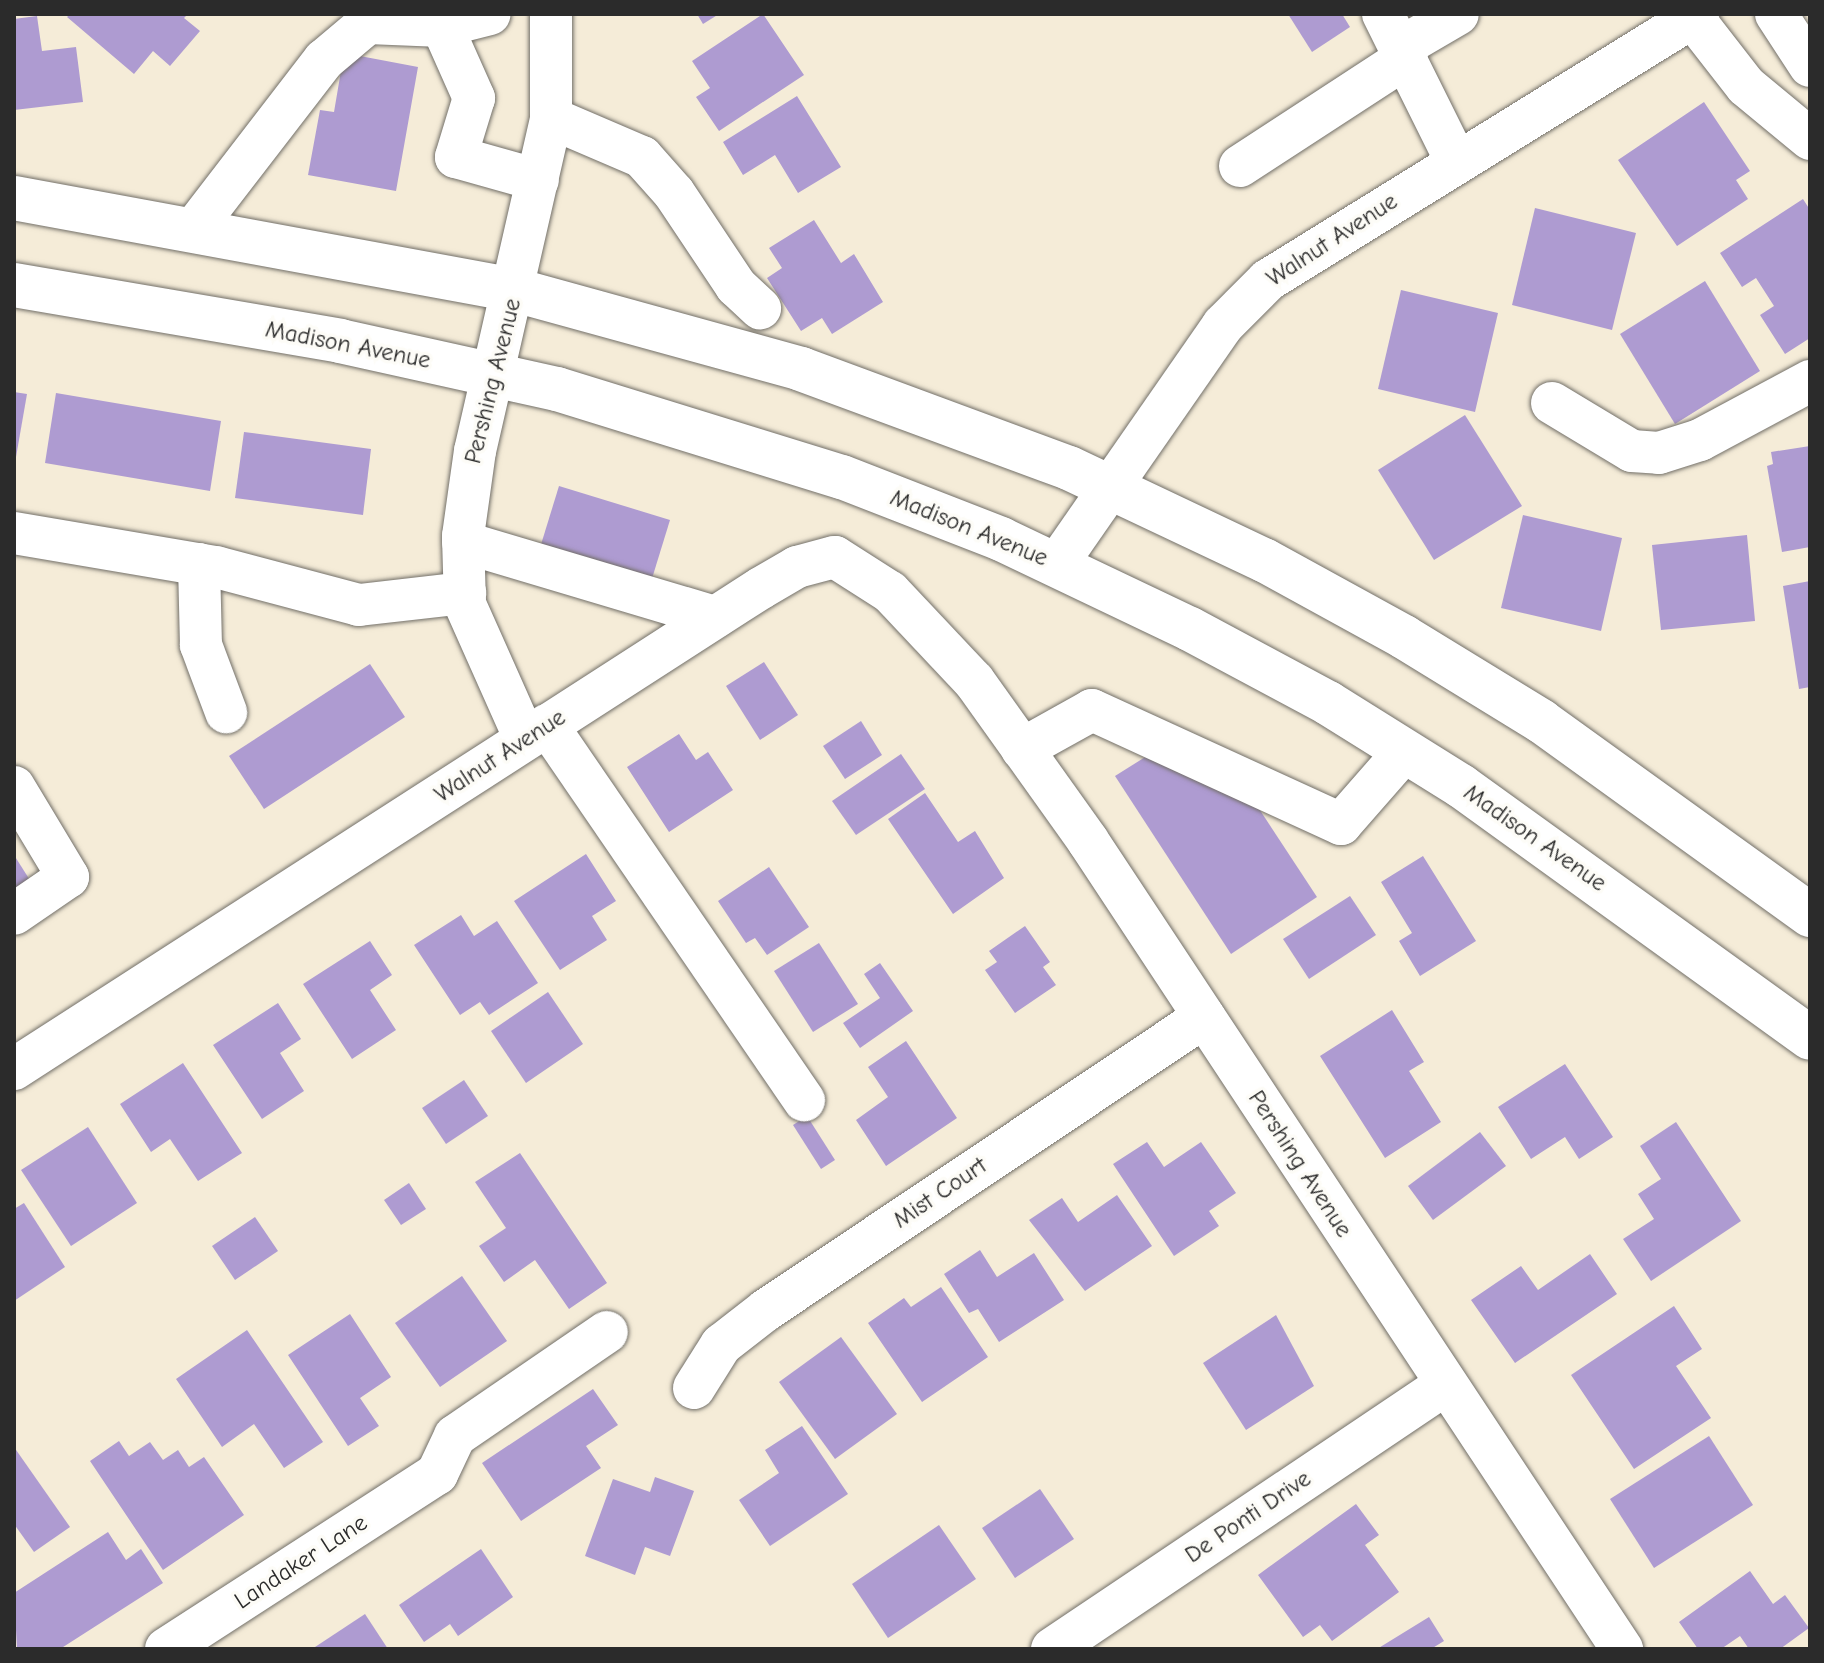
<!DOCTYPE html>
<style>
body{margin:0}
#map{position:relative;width:1824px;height:1663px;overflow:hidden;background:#f5ecd8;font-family:"Comic Neue",sans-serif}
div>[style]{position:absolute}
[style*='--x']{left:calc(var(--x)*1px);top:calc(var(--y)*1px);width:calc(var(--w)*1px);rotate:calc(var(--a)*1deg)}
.building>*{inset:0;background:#ae9bd1}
.roads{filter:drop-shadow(0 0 2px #726f68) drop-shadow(0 0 2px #726f68)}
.minor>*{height:42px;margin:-21px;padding:0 21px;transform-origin:21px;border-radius:21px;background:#fff}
.major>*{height:44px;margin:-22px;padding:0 22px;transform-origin:22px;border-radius:22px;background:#fff}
span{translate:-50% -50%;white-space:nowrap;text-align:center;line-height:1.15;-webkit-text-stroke:7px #fdfcf7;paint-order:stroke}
.street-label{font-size:24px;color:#2b2b2b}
.frame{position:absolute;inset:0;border:16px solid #2b2b2b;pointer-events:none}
</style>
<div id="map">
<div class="building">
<div style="clip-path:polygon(70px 14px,188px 14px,184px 18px,200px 31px,170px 66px,153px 51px,134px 74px,67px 17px)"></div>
<div style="clip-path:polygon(697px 14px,719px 14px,703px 24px)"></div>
<div style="clip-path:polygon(763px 14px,804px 75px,719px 131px,696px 97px,710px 88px,692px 61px)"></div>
<div style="clip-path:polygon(1288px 14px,1342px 14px,1350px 27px,1312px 52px)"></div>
<div style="clip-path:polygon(37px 16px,42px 51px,76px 47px,83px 102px,14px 110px,14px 19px)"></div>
<div style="clip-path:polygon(344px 53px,418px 67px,396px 191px,308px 175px,320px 110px,334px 112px)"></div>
<div style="clip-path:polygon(797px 96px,841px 167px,798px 193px,775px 155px,743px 175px,723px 142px)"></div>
<div style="clip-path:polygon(1704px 102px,1750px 171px,1736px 180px,1748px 199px,1677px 246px,1618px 160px)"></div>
<div style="clip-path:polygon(1803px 199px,1810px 210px,1810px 338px,1785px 354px,1760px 315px,1774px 306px,1756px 278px,1742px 287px,1720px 253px)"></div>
<div style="clip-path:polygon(1535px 208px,1636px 233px,1612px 330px,1512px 305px)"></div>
<div style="clip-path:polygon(814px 220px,841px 263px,854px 254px,883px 302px,832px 334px,822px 318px,801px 331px,767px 278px,782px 268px,769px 248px)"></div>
<div style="clip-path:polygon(1705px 281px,1760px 371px,1675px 424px,1620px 334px)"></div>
<div style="clip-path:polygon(1401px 290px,1498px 313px,1475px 412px,1378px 389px)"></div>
<div style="clip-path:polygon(14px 392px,27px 394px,16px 457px,14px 457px)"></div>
<div style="clip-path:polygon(56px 393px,221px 421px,210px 491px,45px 463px)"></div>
<div style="clip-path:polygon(1465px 415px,1522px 506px,1434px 560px,1378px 470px)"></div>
<div style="clip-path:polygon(244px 432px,371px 449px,363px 515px,235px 498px)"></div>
<div style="clip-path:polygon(1810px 446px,1810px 547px,1782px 552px,1767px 466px,1773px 464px,1771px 452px)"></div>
<div style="clip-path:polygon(559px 486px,670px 520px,650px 585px,539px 551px)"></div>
<div style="clip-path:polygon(1523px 515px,1622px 538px,1601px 631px,1501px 608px)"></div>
<div style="clip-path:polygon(1747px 535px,1755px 621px,1661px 630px,1652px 545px)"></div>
<div style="clip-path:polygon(1810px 581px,1810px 687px,1799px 689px,1783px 586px)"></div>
<div style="clip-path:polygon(764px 662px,798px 715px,760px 740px,726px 686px)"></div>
<div style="clip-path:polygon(370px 664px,405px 717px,264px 809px,229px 756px)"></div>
<div style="clip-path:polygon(861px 721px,882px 755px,845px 779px,823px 746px)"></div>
<div style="clip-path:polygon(679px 734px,696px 760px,708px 752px,733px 790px,669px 832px,627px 767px)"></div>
<div style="clip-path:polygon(1158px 749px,1248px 792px,1317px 897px,1231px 954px,1115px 776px)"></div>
<div style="clip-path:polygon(901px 754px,925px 789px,856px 835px,832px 801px)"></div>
<div style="clip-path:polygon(925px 793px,958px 842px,975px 831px,1004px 878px,953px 914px,888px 819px)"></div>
<div style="clip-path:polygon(586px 854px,616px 901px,592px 916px,607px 940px,560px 970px,514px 901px)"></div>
<div style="clip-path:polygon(14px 855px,33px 885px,14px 897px)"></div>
<div style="clip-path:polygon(1423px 856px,1476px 941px,1420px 976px,1399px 941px,1412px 933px,1381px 882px)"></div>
<div style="clip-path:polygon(769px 867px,809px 927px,767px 955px,755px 938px,746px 943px,718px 901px)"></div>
<div style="clip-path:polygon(1350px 896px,1376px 935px,1309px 979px,1283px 939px)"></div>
<div style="clip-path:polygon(461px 915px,474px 936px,497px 921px,538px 983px,489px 1015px,480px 1002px,460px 1015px,414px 945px)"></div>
<div style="clip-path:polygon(1025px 926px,1050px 962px,1043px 967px,1056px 985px,1015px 1013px,985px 970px,997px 962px,989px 951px)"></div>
<div style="clip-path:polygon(370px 941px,392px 975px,370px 990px,396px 1030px,352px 1059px,303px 984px)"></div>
<div style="clip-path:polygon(819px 943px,858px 1004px,813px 1032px,774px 971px)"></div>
<div style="clip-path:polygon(880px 963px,913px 1011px,860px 1048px,843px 1023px,880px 998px,864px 974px)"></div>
<div style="clip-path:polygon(548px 992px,583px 1044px,526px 1083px,491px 1031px)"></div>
<div style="clip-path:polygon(278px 1003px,301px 1039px,280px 1053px,304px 1091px,262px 1119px,213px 1045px)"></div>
<div style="clip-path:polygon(1392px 1010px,1424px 1062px,1409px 1071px,1441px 1122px,1385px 1158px,1320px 1056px)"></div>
<div style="clip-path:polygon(906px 1041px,957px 1118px,886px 1166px,856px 1120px,888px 1097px,868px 1067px)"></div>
<div style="clip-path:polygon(183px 1063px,242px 1153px,198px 1181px,170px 1139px,151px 1152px,120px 1104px)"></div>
<div style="clip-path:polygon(1565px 1064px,1613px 1137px,1579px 1159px,1565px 1137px,1531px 1159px,1498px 1107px)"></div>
<div style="clip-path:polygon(464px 1080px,488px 1116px,446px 1144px,422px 1108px)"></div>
<div style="clip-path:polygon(807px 1116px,835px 1160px,821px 1169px,793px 1125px)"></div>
<div style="clip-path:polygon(1676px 1122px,1741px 1221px,1651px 1281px,1623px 1239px,1654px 1219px,1638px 1194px,1661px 1179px,1640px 1146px)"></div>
<div style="clip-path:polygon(88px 1127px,137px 1203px,71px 1246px,21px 1170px)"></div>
<div style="clip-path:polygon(1480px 1132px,1506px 1166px,1433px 1220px,1408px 1186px)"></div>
<div style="clip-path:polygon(1147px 1142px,1164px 1167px,1201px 1142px,1236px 1193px,1209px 1211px,1219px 1226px,1174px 1256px,1113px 1164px)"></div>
<div style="clip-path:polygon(520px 1153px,607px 1283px,569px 1309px,535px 1260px,504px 1282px,479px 1246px,506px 1228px,475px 1182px)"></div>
<div style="clip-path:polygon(409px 1183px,426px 1209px,401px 1225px,384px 1200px)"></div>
<div style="clip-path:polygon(1117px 1195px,1152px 1246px,1085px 1291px,1029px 1220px,1062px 1198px,1078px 1222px)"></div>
<div style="clip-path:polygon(24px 1203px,65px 1267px,14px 1301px,14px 1209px)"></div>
<div style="clip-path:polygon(255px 1217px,278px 1251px,235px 1280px,212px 1246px)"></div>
<div style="clip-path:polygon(980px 1250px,997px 1277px,1034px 1253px,1064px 1300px,999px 1342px,978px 1309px,969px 1313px,944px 1274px)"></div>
<div style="clip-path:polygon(1590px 1254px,1617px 1294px,1515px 1363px,1471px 1300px,1521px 1266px,1538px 1290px)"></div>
<div style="clip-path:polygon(462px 1276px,507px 1341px,440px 1387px,395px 1323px)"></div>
<div style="clip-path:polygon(941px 1287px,988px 1357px,922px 1402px,868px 1323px,904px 1298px,911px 1307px)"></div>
<div style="clip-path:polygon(1674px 1306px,1702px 1349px,1676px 1366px,1711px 1418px,1634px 1469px,1571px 1375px)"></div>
<div style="clip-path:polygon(350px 1314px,391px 1377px,360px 1398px,379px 1426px,348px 1446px,288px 1355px)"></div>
<div style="clip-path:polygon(1276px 1315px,1314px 1386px,1246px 1430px,1203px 1363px)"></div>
<div style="clip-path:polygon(247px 1330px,323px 1442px,284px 1468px,254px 1424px,222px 1447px,176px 1379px)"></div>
<div style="clip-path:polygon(841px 1337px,897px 1414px,835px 1459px,779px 1382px)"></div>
<div style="clip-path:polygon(593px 1389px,618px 1425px,586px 1446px,601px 1468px,521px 1521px,482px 1463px)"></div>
<div style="clip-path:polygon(802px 1426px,848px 1494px,770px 1546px,739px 1500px,779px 1473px,765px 1450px)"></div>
<div style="clip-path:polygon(1709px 1436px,1753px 1505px,1654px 1568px,1610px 1499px)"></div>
<div style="clip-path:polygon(119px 1441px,129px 1456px,150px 1442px,163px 1460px,178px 1450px,189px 1467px,204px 1457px,244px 1515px,163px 1570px,90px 1461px)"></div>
<div style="clip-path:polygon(14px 1447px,70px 1527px,34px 1552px,14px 1524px)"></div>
<div style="clip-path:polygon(655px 1477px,694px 1491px,670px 1556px,645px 1547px,635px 1575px,585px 1556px,613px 1479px,650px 1492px)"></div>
<div style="clip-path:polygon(1040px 1489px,1074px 1539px,1015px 1578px,982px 1528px)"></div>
<div style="clip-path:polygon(1356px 1504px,1379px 1535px,1365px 1545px,1399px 1592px,1332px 1641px,1320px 1625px,1303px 1637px,1258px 1575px)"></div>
<div style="clip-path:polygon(939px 1525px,976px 1579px,888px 1638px,852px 1584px)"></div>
<div style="clip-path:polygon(108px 1532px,126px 1560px,141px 1549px,163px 1583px,60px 1649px,17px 1649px,14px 1593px)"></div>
<div style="clip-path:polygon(481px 1549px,513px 1597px,458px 1636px,450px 1624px,424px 1642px,399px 1605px)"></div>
<div style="clip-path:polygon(1750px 1571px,1773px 1604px,1785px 1595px,1809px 1628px,1780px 1649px,1749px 1649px,1740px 1636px,1721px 1649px,1698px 1649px,1679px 1622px)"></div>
<div style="clip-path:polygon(365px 1614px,388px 1649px,312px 1649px)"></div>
<div style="clip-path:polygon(1429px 1617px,1444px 1641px,1431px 1649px,1377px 1649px)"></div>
</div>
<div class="roads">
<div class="minor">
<div style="--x:1383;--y:14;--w:164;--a:63.6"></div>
<div style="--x:1776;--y:14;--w:62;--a:56.8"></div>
<div style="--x:1693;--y:18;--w:86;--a:52.1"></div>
<div style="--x:1746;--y:86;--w:83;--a:39.6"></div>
<div style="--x:442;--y:26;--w:79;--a:66"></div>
<div style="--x:474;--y:98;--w:62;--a:107"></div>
<div style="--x:456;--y:157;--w:85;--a:15.7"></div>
<div style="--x:1400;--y:48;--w:67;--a:-30.4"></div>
<div style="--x:551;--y:118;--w:99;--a:23.2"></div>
<div style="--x:642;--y:157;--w:48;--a:48.4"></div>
<div style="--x:674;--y:193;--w:112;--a:56.3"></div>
<div style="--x:736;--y:286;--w:33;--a:43"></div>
<div style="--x:1240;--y:166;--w:199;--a:-33.1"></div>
<div style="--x:193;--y:230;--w:215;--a:-52.4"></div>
<div style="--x:324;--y:60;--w:57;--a:-40.1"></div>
<div style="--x:368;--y:23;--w:74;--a:2.3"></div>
<div style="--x:442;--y:26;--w:49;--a:-14"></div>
<div style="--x:1552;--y:403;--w:93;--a:31"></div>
<div style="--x:1632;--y:451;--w:27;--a:4"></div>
<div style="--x:1659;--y:453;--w:43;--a:-17.6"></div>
<div style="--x:1700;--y:440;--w:125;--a:-28.2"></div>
<div style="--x:14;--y:533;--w:205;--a:9.6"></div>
<div style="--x:216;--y:567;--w:148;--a:14.9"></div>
<div style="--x:359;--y:605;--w:107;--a:-6.5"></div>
<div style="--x:463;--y:542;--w:263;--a:16.6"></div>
<div style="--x:199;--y:564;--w:81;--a:88.6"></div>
<div style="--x:201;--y:645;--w:72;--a:69.5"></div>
<div style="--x:1057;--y:564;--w:291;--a:-55.2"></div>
<div style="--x:1223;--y:325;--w:64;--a:-45"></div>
<div style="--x:1268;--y:280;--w:506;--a:-31.74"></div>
<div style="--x:547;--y:725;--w:455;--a:55.6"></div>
<div style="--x:525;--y:739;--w:148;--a:-114"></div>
<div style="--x:465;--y:604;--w:68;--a:-91.7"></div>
<div style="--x:463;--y:536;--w:86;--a:-82"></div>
<div style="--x:475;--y:451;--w:342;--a:-77.1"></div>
<div style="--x:551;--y:118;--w:104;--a:-90"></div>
<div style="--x:1022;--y:749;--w:80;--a:-29.1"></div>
<div style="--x:1092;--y:710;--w:274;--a:24.6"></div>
<div style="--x:1341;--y:824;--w:97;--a:-48.8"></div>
<div style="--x:14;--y:787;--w:105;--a:59"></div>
<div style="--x:68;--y:877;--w:65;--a:145.6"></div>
<div style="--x:14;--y:1069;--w:888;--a:-32.78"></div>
<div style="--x:761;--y:588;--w:42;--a:-30.3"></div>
<div style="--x:797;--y:567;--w:39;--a:-15"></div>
<div style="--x:835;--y:557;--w:65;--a:32.5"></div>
<div style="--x:890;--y:592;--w:122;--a:46.7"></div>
<div style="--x:974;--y:681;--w:196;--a:54.5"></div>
<div style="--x:1088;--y:841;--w:969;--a:56.54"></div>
<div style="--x:694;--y:1388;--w:51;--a:-57.9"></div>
<div style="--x:721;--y:1345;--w:57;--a:-37.9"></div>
<div style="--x:766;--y:1310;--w:527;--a:-33.78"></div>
<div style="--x:166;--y:1649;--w:323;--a:-32.9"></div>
<div style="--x:437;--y:1474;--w:42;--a:-64.7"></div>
<div style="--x:455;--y:1436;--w:184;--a:-34.4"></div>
<div style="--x:1052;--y:1649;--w:473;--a:-33.9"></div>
</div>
<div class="major">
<div style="--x:14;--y:198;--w:509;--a:10.41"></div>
<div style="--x:515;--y:290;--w:297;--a:15.4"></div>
<div style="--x:801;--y:369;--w:286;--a:20.3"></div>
<div style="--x:1069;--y:468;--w:216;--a:25.3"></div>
<div style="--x:1264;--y:560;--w:160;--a:28.8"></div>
<div style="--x:1404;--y:637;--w:161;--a:31.5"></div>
<div style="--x:1541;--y:721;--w:332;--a:35.8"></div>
<div style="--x:14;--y:285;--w:331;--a:9.7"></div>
<div style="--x:340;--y:341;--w:222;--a:12.5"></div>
<div style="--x:557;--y:389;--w:298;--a:17.2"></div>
<div style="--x:842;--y:477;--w:171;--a:21.3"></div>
<div style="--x:1001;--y:539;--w:209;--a:25.5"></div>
<div style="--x:1190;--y:629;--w:157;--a:28.2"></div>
<div style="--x:1328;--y:703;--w:157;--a:32"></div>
<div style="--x:1461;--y:786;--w:430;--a:35.8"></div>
</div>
</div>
<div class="street-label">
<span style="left:1332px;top:240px;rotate:-33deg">Walnut Avenue</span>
<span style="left:348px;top:345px;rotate:11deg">Madison Avenue</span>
<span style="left:493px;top:381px;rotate:-76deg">Pershing Avenue</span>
<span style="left:969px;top:528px;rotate:22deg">Madison Avenue</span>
<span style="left:500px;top:756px;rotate:-33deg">Walnut Avenue</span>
<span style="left:1535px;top:838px;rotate:35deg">Madison Avenue</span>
<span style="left:1300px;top:1164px;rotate:57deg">Pershing Avenue</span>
<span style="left:940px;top:1193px;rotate:-34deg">Mist Court</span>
<span style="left:1248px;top:1517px;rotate:-34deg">De Ponti Drive</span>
<span style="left:301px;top:1562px;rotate:-33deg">Landaker Lane</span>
</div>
<div class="frame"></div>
</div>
